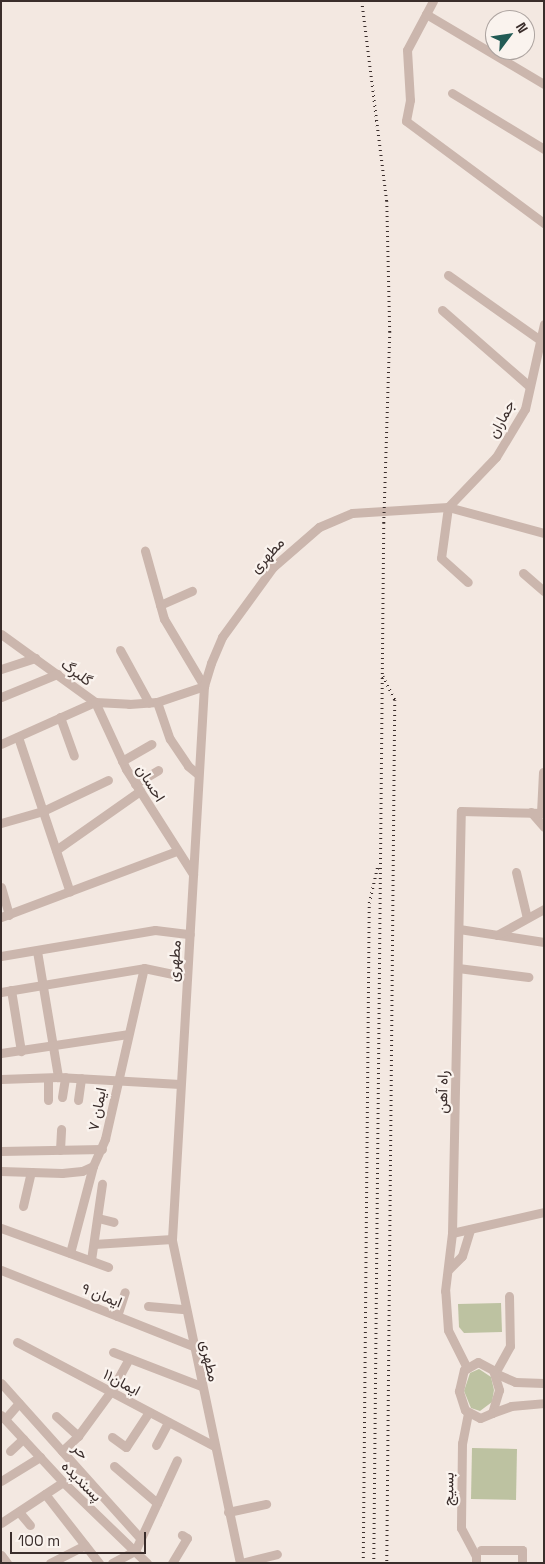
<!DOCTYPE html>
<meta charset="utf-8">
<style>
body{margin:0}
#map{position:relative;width:545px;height:1564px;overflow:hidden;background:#f3e8e1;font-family:"Space Grotesk",Vazirmatn,sans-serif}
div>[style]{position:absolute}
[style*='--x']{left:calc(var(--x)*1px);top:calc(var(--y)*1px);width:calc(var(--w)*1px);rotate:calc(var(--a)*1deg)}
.green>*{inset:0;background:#bdc2a1}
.minor>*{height:9px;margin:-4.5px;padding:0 4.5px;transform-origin:4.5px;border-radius:4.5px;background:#cbb6ad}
.rail>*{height:2.5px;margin-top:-1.25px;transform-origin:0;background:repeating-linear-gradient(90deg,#3a2d2b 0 1px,transparent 0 5px)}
span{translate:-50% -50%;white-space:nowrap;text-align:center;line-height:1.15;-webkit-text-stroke:4.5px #faf3ee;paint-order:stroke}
.street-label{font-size:15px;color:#3a2d2b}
.frame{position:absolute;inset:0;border:2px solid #3a2d2b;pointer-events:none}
.north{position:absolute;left:485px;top:10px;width:50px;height:50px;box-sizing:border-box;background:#faf3ee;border:1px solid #ada4a0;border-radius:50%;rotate:59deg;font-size:14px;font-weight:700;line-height:20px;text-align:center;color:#3a2d2b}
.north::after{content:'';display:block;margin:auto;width:18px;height:22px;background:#225b55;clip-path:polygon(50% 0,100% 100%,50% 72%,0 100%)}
.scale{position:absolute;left:10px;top:1532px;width:136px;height:22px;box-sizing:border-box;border:2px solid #3a2d2b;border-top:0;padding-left:6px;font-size:15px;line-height:18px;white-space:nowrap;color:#3a2d2b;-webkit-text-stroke:4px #faf3ee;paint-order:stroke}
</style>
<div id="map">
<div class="green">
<div style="clip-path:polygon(501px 1303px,502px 1332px,464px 1333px,459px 1327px,458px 1304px)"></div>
<div style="clip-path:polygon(479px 1369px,491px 1377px,494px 1390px,492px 1402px,480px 1411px,471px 1408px,464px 1391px,470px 1373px)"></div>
<div style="clip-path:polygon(472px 1448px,517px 1449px,516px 1500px,471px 1499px)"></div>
</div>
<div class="minor">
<div style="--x:433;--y:1;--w:55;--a:118"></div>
<div style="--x:407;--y:50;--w:50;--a:86.6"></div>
<div style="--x:410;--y:100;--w:21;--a:101"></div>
<div style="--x:406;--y:121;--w:172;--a:36.5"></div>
<div style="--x:426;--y:14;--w:137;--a:30.7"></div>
<div style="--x:452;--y:93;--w:108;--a:31.3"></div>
<div style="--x:448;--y:275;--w:113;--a:35.2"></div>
<div style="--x:442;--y:310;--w:116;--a:41.1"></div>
<div style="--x:448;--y:507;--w:69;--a:-46.2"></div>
<div style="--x:496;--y:457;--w:56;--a:-58.9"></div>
<div style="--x:525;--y:409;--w:87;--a:-77.4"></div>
<div style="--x:448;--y:507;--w:51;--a:97.8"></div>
<div style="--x:441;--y:558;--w:36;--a:42"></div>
<div style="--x:523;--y:573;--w:28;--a:41"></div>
<div style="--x:160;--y:605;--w:35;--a:-24"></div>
<div style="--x:1;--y:634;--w:116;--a:35.9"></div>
<div style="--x:95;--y:702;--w:34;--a:3"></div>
<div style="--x:129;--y:704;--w:28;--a:-4"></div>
<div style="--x:157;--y:702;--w:50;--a:-18.8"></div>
<div style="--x:204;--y:686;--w:78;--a:-120.8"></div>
<div style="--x:164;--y:619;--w:71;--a:-105.6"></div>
<div style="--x:120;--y:650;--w:60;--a:61.3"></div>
<div style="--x:1;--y:669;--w:36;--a:-18"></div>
<div style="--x:1;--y:697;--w:61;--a:-22.3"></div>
<div style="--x:157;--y:702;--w:39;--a:71"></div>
<div style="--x:170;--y:739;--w:32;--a:56"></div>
<div style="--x:188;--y:766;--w:13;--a:39"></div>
<div style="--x:60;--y:717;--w:41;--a:70.3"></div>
<div style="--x:18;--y:737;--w:163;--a:71.5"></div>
<div style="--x:1;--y:744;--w:103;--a:-24.1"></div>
<div style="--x:95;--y:702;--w:74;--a:65.2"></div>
<div style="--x:126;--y:769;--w:125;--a:57.5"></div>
<div style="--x:122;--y:761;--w:34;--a:-30"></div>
<div style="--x:135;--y:784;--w:27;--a:-31"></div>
<div style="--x:531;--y:812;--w:20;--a:49"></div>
<div style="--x:541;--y:813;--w:41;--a:-87.2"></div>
<div style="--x:1;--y:823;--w:44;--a:-15.9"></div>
<div style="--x:43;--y:811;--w:72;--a:-25.5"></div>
<div style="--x:56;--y:850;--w:103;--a:-35.1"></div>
<div style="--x:516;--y:872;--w:47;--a:76.6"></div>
<div style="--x:1;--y:887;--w:29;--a:74"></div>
<div style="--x:1;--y:917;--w:188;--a:-20.6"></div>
<div style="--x:459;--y:929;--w:86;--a:8.7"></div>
<div style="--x:497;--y:935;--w:54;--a:-29"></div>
<div style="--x:37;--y:951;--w:128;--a:80.5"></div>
<div style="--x:1;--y:956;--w:156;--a:-9.6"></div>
<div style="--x:155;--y:930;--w:35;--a:7"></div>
<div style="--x:458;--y:968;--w:71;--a:7.3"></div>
<div style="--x:11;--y:990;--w:62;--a:80.7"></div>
<div style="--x:1;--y:992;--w:145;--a:-9.5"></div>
<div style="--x:144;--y:968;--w:44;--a:11.8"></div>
<div style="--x:1;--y:1053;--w:128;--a:-8.5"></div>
<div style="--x:1;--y:1079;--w:57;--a:-2"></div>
<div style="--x:58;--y:1077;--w:122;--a:3.3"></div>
<div style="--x:62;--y:1097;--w:20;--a:-81"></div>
<div style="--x:48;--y:1100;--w:22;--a:-90"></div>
<div style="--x:78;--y:1100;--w:22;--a:-82"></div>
<div style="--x:60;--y:1150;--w:21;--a:-87"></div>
<div style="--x:1;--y:1151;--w:101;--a:-1.1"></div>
<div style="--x:1;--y:1171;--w:61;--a:1.9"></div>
<div style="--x:62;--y:1173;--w:20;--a:-6"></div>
<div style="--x:82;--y:1171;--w:12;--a:-24"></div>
<div style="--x:23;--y:1206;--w:35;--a:-77"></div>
<div style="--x:98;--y:1218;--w:16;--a:14"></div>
<div style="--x:1;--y:1228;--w:114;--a:20"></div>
<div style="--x:452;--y:1233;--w:94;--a:-12.9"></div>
<div style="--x:94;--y:1244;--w:78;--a:-3.7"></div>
<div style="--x:70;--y:1253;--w:90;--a:-75.2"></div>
<div style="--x:93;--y:1166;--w:30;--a:-66"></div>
<div style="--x:105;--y:1139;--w:175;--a:-77.2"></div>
<div style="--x:91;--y:1260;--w:77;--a:-81.8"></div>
<div style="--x:449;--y:1269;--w:18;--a:-45"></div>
<div style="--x:462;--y:1256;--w:28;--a:-73"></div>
<div style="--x:1;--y:1270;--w:206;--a:21.6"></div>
<div style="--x:509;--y:1296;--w:50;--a:88.9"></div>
<div style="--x:510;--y:1346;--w:31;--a:119"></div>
<div style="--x:495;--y:1373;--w:22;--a:24"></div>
<div style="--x:515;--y:1382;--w:29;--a:2"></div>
<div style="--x:148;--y:1306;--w:37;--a:5"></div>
<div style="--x:117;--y:1316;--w:25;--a:-72"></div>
<div style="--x:17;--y:1342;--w:223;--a:27.8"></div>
<div style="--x:113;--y:1352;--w:94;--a:21.1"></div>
<div style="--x:478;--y:1362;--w:17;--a:28"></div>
<div style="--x:493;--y:1370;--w:21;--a:73"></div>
<div style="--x:499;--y:1390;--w:24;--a:107"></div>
<div style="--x:492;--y:1413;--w:13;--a:157"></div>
<div style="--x:480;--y:1418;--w:17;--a:-152"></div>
<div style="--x:465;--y:1410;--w:20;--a:-108"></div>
<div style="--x:459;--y:1391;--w:22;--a:-77"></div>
<div style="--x:464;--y:1370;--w:16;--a:-30"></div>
<div style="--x:467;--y:1368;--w:42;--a:-116.6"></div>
<div style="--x:448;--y:1330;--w:39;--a:-94"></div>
<div style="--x:445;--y:1291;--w:58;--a:-83.1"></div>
<div style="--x:452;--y:1233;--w:422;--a:-88.8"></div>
<div style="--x:461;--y:811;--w:83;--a:1.4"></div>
<div style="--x:1;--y:1383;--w:208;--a:48.1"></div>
<div style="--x:468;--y:1413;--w:31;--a:101"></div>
<div style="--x:462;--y:1443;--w:85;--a:90.7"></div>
<div style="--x:461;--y:1528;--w:32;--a:62"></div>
<div style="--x:476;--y:1556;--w:7;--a:90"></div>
<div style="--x:492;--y:1413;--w:20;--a:-20"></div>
<div style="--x:511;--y:1406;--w:33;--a:-5"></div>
<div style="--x:1;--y:1415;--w:91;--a:47.2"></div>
<div style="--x:63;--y:1482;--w:117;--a:44"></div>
<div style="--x:56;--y:1416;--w:30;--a:42"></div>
<div style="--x:5;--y:1419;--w:21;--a:-49"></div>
<div style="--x:112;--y:1437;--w:17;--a:36"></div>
<div style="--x:126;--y:1447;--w:42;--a:-56.7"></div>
<div style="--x:156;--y:1445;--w:26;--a:-62"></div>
<div style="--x:10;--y:1451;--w:18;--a:-43"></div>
<div style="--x:62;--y:1451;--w:22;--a:-43"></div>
<div style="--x:78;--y:1436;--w:56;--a:-53.7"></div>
<div style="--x:111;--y:1391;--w:37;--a:-61"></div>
<div style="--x:114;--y:1466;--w:57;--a:40.7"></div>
<div style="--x:1;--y:1481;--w:46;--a:-31.6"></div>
<div style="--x:45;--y:1494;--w:88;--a:52"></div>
<div style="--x:19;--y:1512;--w:17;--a:50"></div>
<div style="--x:228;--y:1512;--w:39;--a:-12"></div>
<div style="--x:1;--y:1523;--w:74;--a:-33.5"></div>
<div style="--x:481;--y:1550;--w:41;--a:0"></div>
<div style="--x:522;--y:1550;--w:13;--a:90"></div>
<div style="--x:1;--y:1555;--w:10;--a:53"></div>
<div style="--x:50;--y:1563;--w:39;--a:-27"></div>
<div style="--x:112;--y:1563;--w:26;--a:-28"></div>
<div style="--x:135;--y:1551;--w:100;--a:-65.2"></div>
<div style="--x:172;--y:1563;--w:29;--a:-59"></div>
<div style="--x:187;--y:1538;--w:6;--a:-149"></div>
<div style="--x:240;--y:1563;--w:331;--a:-101.9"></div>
<div style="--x:172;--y:1239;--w:554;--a:-86.69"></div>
<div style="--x:204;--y:686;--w:24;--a:-73"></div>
<div style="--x:211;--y:663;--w:28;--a:-67"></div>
<div style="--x:222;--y:637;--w:87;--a:-53.9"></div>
<div style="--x:273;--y:567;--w:61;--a:-41"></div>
<div style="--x:319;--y:527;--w:36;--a:-23"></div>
<div style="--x:352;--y:513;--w:96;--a:-3.6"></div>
<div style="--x:448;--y:507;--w:99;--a:15.2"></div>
<div style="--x:241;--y:1563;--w:37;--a:-14"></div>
</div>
<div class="rail">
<div style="--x:362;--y:1;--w:202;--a:82.9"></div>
<div style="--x:387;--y:201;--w:131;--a:88.7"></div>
<div style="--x:390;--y:332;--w:191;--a:91.8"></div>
<div style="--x:384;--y:523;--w:1040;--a:90.55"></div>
<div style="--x:383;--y:676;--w:27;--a:63"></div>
<div style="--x:395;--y:700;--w:863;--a:90.53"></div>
<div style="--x:363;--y:1563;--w:660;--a:-89.48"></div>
<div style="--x:369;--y:903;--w:37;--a:-77"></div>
</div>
<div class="street-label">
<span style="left:501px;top:419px;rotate:-62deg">جماران</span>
<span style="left:267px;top:555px;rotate:-47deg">مطهری</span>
<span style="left:77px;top:672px;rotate:36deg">گلبرگ</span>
<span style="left:151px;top:783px;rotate:58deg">احسان</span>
<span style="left:174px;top:961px;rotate:-86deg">مطهری</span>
<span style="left:442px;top:1092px;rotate:-89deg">راه آهن</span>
<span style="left:97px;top:1109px;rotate:-79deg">ایمان ۷</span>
<span style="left:102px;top:1295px;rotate:22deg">ایمان ۹</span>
<span style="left:210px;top:1361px;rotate:78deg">مطهری</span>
<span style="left:122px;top:1382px;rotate:28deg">ایمان۱۱</span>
<span style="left:81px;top:1451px;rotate:48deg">حر</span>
<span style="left:82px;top:1481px;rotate:45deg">پسندیده</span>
<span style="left:448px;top:1489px;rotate:-89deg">بسیج</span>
</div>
<div class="frame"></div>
<div class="north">N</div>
<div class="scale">100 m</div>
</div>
